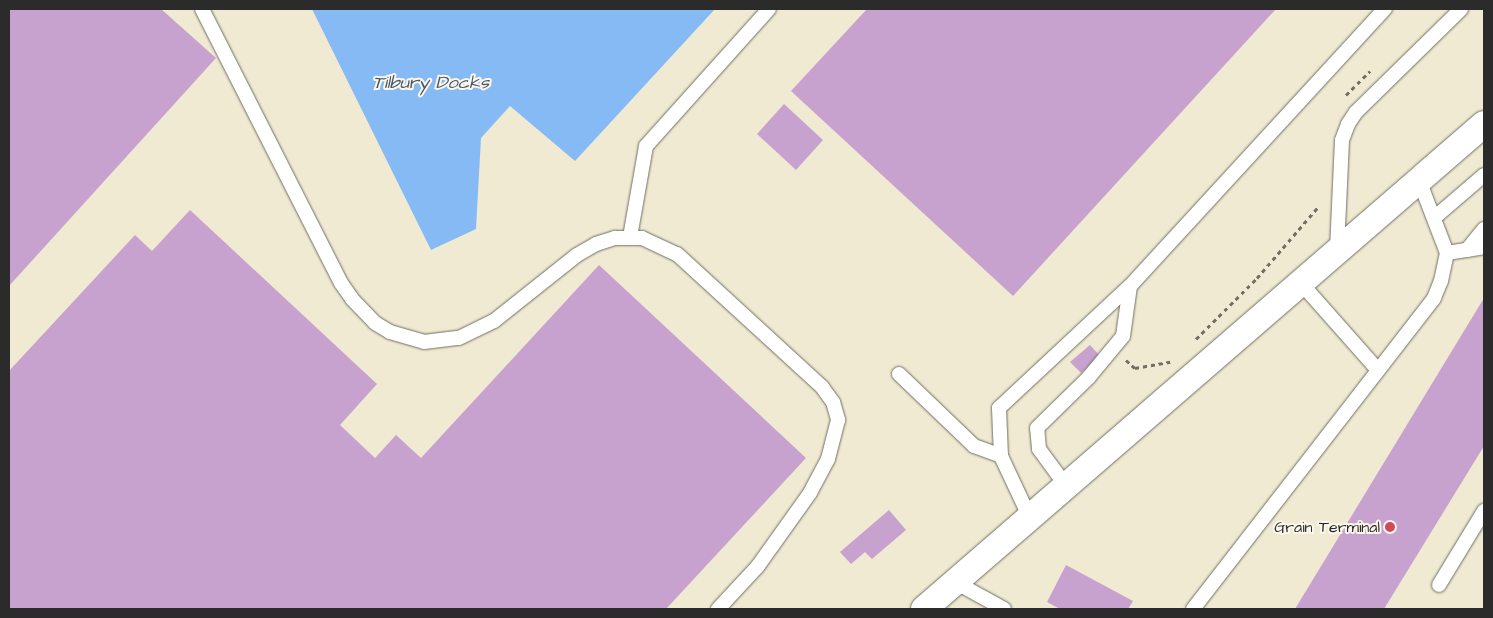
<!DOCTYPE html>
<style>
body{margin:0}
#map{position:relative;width:1493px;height:618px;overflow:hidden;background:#efead1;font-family:"Architects Daughter",sans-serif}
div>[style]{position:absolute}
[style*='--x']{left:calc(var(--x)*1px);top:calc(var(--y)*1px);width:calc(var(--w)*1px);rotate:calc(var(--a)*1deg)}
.water>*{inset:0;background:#86baf4}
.building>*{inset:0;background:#c7a2cf}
.path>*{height:3px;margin-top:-1.5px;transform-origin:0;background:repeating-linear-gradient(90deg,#706e65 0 4px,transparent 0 8px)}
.roads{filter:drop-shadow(0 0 1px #706e65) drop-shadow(0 0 1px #706e65)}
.service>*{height:14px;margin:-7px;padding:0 7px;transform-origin:7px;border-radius:7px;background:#fff}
.minor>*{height:26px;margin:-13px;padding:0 13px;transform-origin:13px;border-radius:13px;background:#fff}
.dots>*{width:14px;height:14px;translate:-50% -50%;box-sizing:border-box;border:2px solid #fbf7ec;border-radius:50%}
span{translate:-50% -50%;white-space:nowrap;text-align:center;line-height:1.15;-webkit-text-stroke:4px #fbf7ec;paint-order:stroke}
.poi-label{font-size:16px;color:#2b2b2b}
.right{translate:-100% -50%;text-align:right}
.water-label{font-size:18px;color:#465667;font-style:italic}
.frame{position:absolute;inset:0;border:10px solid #2b2b2b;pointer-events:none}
</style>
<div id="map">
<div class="water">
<div style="clip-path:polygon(312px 9px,715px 9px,575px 161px,510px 106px,481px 138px,476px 229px,431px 250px)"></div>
</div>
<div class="building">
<div style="clip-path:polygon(9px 9px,161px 9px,216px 58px,9px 286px)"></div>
<div style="clip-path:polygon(867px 9px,1276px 9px,1013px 296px,791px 91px)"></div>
<div style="clip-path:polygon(784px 104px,823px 140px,796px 170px,757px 134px)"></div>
<div style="clip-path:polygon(190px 210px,377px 384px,340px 425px,375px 458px,396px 435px,421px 458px,599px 265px,806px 458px,666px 609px,9px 609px,9px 371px,135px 235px,152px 251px)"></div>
<div style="clip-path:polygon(1484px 298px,1484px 446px,1384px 609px,1295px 609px)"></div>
<div style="clip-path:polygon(1090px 345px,1100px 356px,1081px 373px,1070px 362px)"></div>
<div style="clip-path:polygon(889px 510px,906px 530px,872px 559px,865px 552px,851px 564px,840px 552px)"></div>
<div style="clip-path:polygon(1066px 565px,1133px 601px,1128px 609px,1060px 609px,1047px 602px)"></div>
</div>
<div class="path">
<div style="--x:1346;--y:95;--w:34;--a:-45"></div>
<div style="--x:1196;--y:339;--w:86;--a:-45"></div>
<div style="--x:1257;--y:278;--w:95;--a:-49.3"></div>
<div style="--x:1126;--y:360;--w:12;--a:42"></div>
<div style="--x:1135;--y:368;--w:36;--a:-10"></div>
</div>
<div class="roads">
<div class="service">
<div style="--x:202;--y:9;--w:307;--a:63.1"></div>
<div style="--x:341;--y:283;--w:19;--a:55"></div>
<div style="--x:352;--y:299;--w:33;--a:46"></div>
<div style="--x:375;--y:323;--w:17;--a:31"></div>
<div style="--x:390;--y:332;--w:35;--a:16"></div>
<div style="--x:424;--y:342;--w:35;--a:-7"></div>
<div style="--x:459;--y:338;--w:39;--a:-26"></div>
<div style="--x:494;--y:321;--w:106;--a:-38.5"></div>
<div style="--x:577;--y:255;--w:22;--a:-30"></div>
<div style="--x:596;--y:244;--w:20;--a:-18"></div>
<div style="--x:615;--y:238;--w:27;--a:0"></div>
<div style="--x:642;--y:238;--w:38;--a:25"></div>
<div style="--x:677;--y:254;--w:197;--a:42.5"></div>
<div style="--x:822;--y:387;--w:19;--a:54"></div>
<div style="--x:833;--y:402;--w:19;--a:74"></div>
<div style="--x:838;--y:420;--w:40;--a:104.4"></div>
<div style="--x:828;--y:459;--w:38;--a:118"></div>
<div style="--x:810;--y:493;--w:90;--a:125.5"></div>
<div style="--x:758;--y:566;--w:59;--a:132.9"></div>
<div style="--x:1434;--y:218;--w:66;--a:-40.7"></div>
<div style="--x:630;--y:237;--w:92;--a:-80"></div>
<div style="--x:646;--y:146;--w:184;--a:-48.1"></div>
<div style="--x:1337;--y:250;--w:110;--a:-87.4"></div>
<div style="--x:1342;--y:140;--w:17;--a:-69"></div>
<div style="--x:1348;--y:124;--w:14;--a:-56"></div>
<div style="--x:1356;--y:112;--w:147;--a:-44.4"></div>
<div style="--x:1467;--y:250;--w:27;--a:-51"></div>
<div style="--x:1447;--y:253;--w:37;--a:-9"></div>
<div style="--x:1300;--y:282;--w:116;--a:48.5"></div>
<div style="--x:899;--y:374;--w:104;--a:43.8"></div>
<div style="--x:974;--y:446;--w:29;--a:20"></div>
<div style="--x:1067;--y:487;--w:47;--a:-126.4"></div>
<div style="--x:1039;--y:449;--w:21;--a:-95"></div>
<div style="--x:1037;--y:428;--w:73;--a:-44.4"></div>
<div style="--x:1089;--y:377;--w:53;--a:-50.3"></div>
<div style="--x:1123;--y:336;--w:50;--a:-82"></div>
<div style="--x:1030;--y:518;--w:68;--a:-115.1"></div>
<div style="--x:1001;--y:456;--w:48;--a:-92.4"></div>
<div style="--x:999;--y:408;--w:179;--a:-43"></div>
<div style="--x:1130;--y:286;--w:377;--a:-47.4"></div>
<div style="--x:955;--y:582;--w:56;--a:28.9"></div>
<div style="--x:1439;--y:585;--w:87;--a:-58.7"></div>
<div style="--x:1193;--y:609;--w:393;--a:-52.2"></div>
<div style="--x:1434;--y:298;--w:18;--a:-68"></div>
<div style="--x:1441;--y:281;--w:29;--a:-78"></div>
<div style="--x:1447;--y:253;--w:78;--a:-111"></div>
</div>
<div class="minor">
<div style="--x:924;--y:609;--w:741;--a:-40.89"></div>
</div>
</div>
<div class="dots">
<div style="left:1390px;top:527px;background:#d1495b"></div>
</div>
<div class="poi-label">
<span class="right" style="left:1380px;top:527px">Grain Terminal</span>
</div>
<div class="water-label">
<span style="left:431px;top:83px">Tilbury Docks</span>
</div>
<div class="frame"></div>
</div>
